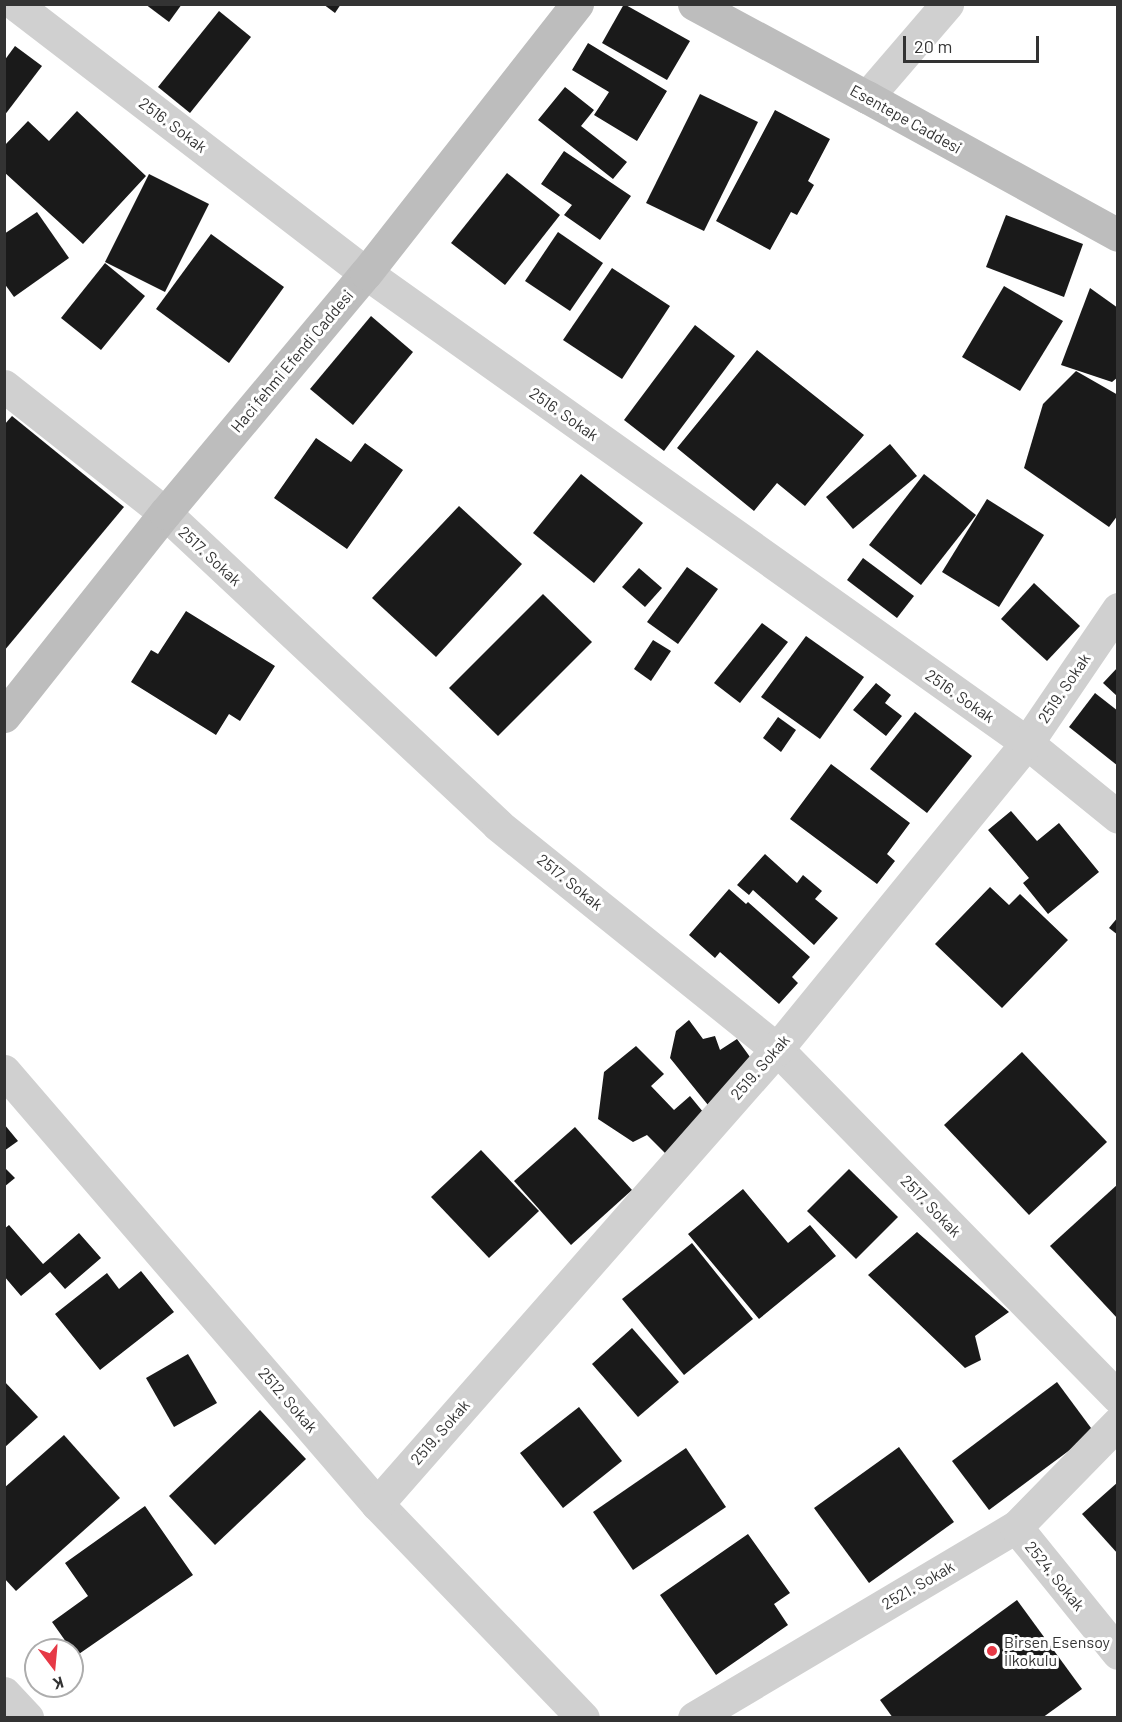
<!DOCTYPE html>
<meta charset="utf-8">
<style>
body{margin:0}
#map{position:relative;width:1122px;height:1722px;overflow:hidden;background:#fff;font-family:Barlow,sans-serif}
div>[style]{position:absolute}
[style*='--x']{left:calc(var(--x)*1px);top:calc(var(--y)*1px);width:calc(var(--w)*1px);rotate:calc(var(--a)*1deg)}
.building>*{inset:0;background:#1a1a1a}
.street>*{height:33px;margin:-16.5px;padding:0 16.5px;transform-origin:16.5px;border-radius:16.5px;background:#d0d0d0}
.secondary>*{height:33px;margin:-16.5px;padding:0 16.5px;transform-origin:16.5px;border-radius:16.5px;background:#bdbdbd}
.dots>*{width:16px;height:16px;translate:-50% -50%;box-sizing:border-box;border:3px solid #fff;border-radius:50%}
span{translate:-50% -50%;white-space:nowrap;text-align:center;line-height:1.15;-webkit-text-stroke:6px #fff;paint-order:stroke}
.street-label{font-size:16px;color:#333}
.poi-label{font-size:16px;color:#333}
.left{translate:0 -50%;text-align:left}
.frame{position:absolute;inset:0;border:6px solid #333;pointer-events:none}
.north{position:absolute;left:24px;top:1638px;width:60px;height:60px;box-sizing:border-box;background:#fff;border:2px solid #adadad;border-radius:50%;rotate:164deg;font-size:16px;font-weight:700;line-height:24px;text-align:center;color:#333}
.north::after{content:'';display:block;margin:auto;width:21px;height:27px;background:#e63946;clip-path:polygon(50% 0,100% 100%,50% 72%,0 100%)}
.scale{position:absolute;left:903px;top:36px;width:136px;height:27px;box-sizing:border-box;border:3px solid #333;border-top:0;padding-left:8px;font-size:18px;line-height:21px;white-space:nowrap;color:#333;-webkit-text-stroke:4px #fff;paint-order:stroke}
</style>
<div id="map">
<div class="building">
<div style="clip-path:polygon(145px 4px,182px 4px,169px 22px)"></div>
<div style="clip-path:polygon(323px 4px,341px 4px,335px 13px)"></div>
<div style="clip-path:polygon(624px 4px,690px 41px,667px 80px,602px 43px)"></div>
<div style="clip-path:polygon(219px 11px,251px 37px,190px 113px,158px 87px)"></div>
<div style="clip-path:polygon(588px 43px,667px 91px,637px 141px,594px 115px,609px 92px,572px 70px)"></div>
<div style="clip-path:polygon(15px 46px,42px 66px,4px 116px,4px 61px)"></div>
<div style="clip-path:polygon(565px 87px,594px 110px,581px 126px,627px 162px,613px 179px,538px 120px)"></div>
<div style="clip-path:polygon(700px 94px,758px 122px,704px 231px,646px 203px)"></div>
<div style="clip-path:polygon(775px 110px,830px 139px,808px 181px,814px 185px,797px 215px,791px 212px,770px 250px,716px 221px)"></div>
<div style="clip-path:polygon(77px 111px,146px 176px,83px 244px,4px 172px,4px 146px,28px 121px,49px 141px)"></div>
<div style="clip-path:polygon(564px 151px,631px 196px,600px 240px,564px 215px,572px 205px,541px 184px)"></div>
<div style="clip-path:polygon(507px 173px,560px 215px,505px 285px,451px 243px)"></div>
<div style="clip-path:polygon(149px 174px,209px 204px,165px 292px,105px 262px)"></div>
<div style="clip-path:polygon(37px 212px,69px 258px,14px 297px,4px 283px,4px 234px)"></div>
<div style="clip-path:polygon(1006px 215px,1083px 244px,1064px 297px,986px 267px)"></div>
<div style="clip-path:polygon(558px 232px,603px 263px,570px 311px,525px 281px)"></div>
<div style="clip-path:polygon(211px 234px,284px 287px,229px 363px,156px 309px)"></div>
<div style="clip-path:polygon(105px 263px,145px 296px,101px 350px,61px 318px)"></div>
<div style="clip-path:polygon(612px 268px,670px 306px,622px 379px,563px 340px)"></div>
<div style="clip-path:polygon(1004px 286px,1063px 321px,1020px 391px,962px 357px)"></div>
<div style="clip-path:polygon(1090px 288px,1118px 308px,1118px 377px,1112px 382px,1061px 365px)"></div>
<div style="clip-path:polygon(371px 316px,413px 352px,353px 425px,310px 389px)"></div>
<div style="clip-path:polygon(695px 325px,735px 356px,664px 451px,624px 420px)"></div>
<div style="clip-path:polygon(757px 350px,864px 435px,805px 506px,777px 483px,754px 511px,677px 448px)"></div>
<div style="clip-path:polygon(1076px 371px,1118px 395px,1118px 515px,1109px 527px,1024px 468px,1043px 404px)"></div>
<div style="clip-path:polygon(12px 416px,124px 507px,4px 651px,4px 425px)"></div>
<div style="clip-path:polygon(316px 438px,351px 462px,365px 443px,403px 470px,347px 549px,274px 498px)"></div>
<div style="clip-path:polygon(890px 444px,917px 476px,853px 529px,826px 497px)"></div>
<div style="clip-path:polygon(581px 474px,643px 523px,594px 583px,533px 533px)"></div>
<div style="clip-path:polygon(924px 474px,976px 515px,921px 585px,869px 545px)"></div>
<div style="clip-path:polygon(987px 499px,1044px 535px,999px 607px,942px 572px)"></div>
<div style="clip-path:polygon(459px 506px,522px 564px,436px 657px,372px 598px)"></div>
<div style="clip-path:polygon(863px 558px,914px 596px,897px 618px,847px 580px)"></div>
<div style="clip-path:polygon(687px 567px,718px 589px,678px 644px,647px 622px)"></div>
<div style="clip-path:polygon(639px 568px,662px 588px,645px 607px,622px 587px)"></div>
<div style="clip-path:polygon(1034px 583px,1080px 626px,1047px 661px,1001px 619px)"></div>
<div style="clip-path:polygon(543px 594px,592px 642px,498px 736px,449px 688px)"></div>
<div style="clip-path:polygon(186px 611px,275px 666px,240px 721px,229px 714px,216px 735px,131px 682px,151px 650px,158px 654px)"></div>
<div style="clip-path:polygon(762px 623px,788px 642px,740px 703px,714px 683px)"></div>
<div style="clip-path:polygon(806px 636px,864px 677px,820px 739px,761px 697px)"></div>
<div style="clip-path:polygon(653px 640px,671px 651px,651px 681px,634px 669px)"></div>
<div style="clip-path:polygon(1118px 667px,1118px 697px,1103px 683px)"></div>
<div style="clip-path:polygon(876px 683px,891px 695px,885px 703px,902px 716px,886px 736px,853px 710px)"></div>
<div style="clip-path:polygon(1095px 693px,1118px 711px,1118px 766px,1069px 727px)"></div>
<div style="clip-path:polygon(915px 712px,972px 756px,927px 813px,870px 769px)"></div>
<div style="clip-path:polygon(778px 717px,796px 730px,781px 752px,763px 738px)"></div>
<div style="clip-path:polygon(831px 764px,910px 823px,887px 854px,895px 861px,877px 884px,790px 819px)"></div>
<div style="clip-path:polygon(1011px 811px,1037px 841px,1059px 823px,1099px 872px,1048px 914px,1023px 883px,1029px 878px,988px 830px)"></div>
<div style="clip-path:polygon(765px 854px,797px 883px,803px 875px,822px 891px,815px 899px,838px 918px,814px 945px,753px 890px,749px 895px,737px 885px)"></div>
<div style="clip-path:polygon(990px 887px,1009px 905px,1020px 894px,1068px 940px,1002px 1008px,935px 944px)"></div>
<div style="clip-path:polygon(729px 889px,746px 904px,748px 902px,810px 957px,792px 977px,798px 983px,779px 1004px,720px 952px,715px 958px,689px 935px)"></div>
<div style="clip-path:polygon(1118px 917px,1118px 935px,1109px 928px)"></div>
<div style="clip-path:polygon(689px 1020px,703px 1039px,715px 1036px,720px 1050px,737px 1039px,750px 1057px,708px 1105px,670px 1058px,676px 1031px)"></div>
<div style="clip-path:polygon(636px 1046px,664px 1074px,651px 1086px,674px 1110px,690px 1096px,708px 1118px,668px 1156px,647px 1135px,633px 1142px,598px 1119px,604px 1072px)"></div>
<div style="clip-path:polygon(1022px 1052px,1107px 1142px,1029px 1215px,944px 1125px)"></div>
<div style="clip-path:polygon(4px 1124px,18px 1141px,4px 1151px)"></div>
<div style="clip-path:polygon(575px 1127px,632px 1190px,571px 1245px,514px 1181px)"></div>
<div style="clip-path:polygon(481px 1150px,539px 1211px,489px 1258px,431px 1197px)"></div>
<div style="clip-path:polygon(4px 1167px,15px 1178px,4px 1187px)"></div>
<div style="clip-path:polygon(849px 1169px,898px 1217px,856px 1259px,807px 1211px)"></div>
<div style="clip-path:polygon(1118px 1184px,1118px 1319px,1050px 1246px)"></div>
<div style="clip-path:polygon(743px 1189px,788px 1243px,810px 1225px,836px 1256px,759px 1319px,688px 1234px)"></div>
<div style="clip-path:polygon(9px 1225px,43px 1264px,79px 1233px,101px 1258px,65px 1289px,50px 1272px,21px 1296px,4px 1276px,4px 1229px)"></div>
<div style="clip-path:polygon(917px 1232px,1009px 1312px,975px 1336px,981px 1360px,965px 1368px,868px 1275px)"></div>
<div style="clip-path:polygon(692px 1243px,753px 1319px,684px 1375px,622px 1299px)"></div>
<div style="clip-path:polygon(141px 1271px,174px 1312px,100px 1370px,55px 1314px,107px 1273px,119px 1289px)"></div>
<div style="clip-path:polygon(632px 1328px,679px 1382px,638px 1417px,592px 1364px)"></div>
<div style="clip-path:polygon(188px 1354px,217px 1403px,174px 1427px,146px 1378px)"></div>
<div style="clip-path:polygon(4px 1381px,38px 1417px,4px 1448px)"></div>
<div style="clip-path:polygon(1057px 1382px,1094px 1432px,989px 1510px,952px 1461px)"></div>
<div style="clip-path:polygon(579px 1407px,622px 1461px,563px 1508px,520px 1453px)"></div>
<div style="clip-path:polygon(260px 1410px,306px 1459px,215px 1545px,169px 1496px)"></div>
<div style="clip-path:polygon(64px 1435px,120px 1498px,16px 1591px,4px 1578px,4px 1488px)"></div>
<div style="clip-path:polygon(899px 1447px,954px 1522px,869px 1583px,814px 1508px)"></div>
<div style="clip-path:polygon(686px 1448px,726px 1507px,633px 1570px,593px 1512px)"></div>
<div style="clip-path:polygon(1118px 1482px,1118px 1554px,1082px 1514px)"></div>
<div style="clip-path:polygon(145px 1506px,193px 1575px,76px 1656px,52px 1622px,88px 1596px,65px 1563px)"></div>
<div style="clip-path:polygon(748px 1534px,790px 1593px,774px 1604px,788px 1625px,716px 1675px,660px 1595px)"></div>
<div style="clip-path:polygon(1017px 1600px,1082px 1689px,1042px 1718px,893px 1718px,880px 1700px)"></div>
</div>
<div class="street">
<div style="--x:15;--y:4;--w:442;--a:37.5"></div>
<div style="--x:366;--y:273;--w:811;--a:35.41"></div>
<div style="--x:1027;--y:743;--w:117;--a:39.1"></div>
<div style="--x:867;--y:97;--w:123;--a:-49.3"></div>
<div style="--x:4;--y:386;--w:205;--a:38.3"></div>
<div style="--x:165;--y:513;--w:456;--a:43.1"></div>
<div style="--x:498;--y:825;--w:358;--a:38.8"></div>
<div style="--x:777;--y:1049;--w:487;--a:45.6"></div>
<div style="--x:4;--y:1071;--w:572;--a:49.26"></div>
<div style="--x:377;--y:1504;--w:297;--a:46.1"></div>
<div style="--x:377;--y:1504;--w:606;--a:-48.68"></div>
<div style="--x:777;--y:1049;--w:395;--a:-50.8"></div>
<div style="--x:1027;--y:743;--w:162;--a:-55.8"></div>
<div style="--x:1016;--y:1527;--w:162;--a:51"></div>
<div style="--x:4;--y:1693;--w:34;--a:47"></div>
<div style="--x:694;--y:1718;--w:374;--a:-30.7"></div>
<div style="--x:1016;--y:1527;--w:146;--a:-45.6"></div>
</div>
<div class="secondary">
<div style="--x:694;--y:4;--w:196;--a:28.3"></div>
<div style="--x:867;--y:97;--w:286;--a:28.8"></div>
<div style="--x:4;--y:716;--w:259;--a:-51.6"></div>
<div style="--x:165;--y:513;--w:313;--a:-50.1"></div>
<div style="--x:366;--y:273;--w:342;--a:-51.9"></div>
</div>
<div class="dots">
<div style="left:992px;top:1651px;background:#e63946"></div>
</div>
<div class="street-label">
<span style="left:906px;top:119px;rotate:29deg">Esentepe Caddesi</span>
<span style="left:173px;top:125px;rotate:37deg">2516. Sokak</span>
<span style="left:292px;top:361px;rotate:-50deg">Haci fehmi Efendi Caddesi</span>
<span style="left:564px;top:414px;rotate:35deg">2516. Sokak</span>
<span style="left:210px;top:556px;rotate:43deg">2517. Sokak</span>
<span style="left:1064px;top:688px;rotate:-56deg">2519. Sokak</span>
<span style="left:960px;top:696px;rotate:35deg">2516. Sokak</span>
<span style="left:570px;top:882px;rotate:39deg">2517. Sokak</span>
<span style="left:760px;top:1067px;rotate:-49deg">2519. Sokak</span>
<span style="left:931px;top:1206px;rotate:46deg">2517. Sokak</span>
<span style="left:288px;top:1400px;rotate:49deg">2512. Sokak</span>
<span style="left:440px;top:1432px;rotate:-49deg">2519. Sokak</span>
<span style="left:1055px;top:1576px;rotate:51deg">2524. Sokak</span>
<span style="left:918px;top:1585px;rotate:-30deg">2521. Sokak</span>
</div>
<div class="poi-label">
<span class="left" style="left:1004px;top:1651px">Birsen Esensoy<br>İlkokulu</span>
</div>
<div class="frame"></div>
<div class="north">K</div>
<div class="scale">20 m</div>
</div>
